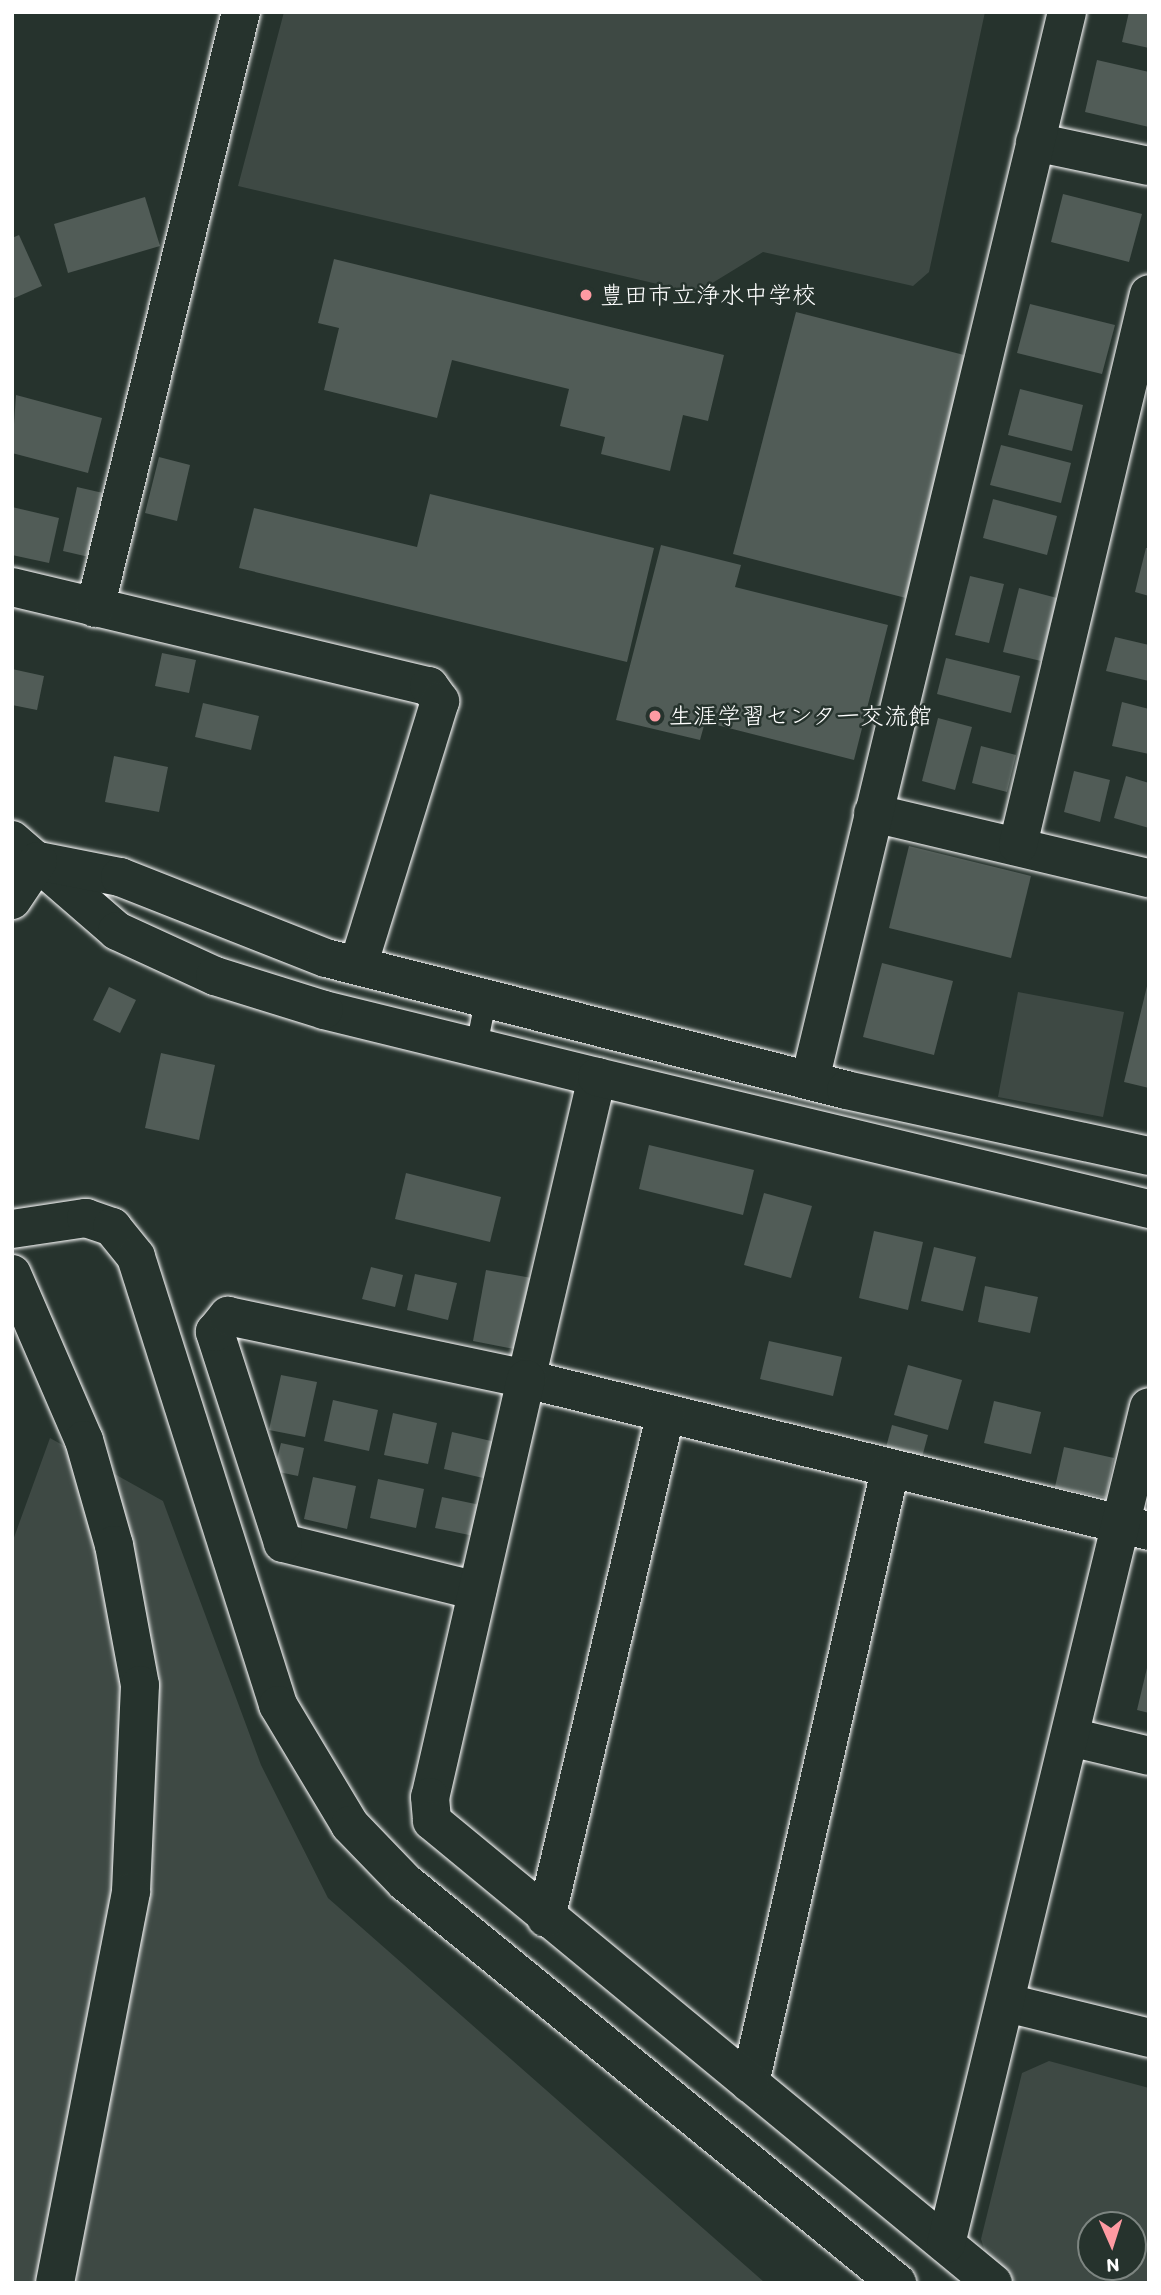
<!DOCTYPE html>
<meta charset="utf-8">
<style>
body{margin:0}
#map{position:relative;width:1161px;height:2295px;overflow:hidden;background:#26332d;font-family:Itim,"Klee One",sans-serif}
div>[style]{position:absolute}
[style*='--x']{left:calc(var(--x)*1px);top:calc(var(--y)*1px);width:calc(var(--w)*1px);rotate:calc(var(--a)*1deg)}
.green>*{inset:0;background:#3e4944}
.building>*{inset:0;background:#515c57}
.roads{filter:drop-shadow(0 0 2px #fff) drop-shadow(0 0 2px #fff)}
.service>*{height:21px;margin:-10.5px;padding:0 10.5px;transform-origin:10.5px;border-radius:10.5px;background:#26332d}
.minor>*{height:38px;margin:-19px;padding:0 19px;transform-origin:19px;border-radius:19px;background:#26332d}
.tertiary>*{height:38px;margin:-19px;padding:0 19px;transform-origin:19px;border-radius:19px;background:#26332d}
.dots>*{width:19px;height:19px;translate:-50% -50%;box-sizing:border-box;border:4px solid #26332d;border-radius:50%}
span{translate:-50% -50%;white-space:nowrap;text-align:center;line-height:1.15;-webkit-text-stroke:5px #26332d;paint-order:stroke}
.poi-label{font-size:24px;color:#fff}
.left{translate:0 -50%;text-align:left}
.frame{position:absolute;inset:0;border:14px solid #fff;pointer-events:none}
.north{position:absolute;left:1077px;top:2211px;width:70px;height:70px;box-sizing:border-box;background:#26332d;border:2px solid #7d8581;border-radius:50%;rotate:177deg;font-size:19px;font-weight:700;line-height:28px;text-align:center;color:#fff}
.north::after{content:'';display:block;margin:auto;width:24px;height:32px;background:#ff9aa2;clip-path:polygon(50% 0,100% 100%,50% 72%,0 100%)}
</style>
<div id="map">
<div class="green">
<div style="clip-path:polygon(284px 12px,985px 12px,929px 272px,913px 286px,763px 252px,696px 293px,238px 186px)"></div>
<div style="clip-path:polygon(1018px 992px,1124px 1012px,1103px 1117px,998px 1097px)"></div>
<div style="clip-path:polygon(50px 1438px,163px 1501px,261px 1765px,328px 1898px,765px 2283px,12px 2283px,12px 1543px)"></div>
<div style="clip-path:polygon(evenodd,1049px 2061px,1149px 2088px,1149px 2283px,1017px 2283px,988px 2261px,981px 2239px,1022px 2073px,1049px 2061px,1091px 2225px,1133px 2225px,1133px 2267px,1091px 2267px,1091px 2225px)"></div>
</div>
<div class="building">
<div style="clip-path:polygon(1129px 12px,1149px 12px,1149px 48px,1122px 42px)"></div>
<div style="clip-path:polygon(1097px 60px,1149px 72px,1149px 127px,1085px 112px)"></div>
<div style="clip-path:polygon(1063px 194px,1142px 214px,1129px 262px,1051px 242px)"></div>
<div style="clip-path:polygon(145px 197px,160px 246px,68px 273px,54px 224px)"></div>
<div style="clip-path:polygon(19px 235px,42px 286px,12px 299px,12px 238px)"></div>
<div style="clip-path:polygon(334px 259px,724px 355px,708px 421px,683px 415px,670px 471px,601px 454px,605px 437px,560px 426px,569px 389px,452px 360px,437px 418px,324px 390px,339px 328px,318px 323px)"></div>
<div style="clip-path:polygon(1030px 304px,1115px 325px,1102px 374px,1017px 353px)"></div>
<div style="clip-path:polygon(796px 312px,968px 356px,906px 598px,733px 554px)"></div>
<div style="clip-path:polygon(1020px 389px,1083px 405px,1072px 451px,1008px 435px)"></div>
<div style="clip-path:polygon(16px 395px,102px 418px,88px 473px,12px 453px)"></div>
<div style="clip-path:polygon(1001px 445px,1071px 463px,1061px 503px,990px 485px)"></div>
<div style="clip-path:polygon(159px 457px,190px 465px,177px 521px,145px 513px)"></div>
<div style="clip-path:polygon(77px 487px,103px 493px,89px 557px,63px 551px)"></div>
<div style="clip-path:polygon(430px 494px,654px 548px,627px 662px,239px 568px,254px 508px,417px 547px)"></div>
<div style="clip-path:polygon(993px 499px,1057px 516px,1047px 555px,983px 538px)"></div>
<div style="clip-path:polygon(12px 507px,59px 518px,49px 563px,12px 555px)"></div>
<div style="clip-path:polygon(661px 545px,741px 565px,735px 587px,888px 625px,854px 760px,705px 722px,700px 740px,616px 720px)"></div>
<div style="clip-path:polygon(1146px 548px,1149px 548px,1149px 596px,1135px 592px)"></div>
<div style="clip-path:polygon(970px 576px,1004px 584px,989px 643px,955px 635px)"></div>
<div style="clip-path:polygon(1019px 588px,1057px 598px,1041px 661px,1003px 652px)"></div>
<div style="clip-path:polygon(1115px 637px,1149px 645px,1149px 681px,1106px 671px)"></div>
<div style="clip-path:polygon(162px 653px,196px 660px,189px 693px,155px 686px)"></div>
<div style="clip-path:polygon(946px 658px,1020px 676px,1011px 713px,937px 694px)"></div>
<div style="clip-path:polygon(12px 669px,44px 676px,37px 710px,12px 705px)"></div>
<div style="clip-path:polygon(1122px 702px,1149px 709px,1149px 754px,1112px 746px)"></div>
<div style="clip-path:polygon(203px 703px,259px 716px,251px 750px,195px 737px)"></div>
<div style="clip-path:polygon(938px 718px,972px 727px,955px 790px,922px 781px)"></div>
<div style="clip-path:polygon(981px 746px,1016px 755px,1007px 792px,972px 783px)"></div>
<div style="clip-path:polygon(114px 756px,168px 767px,159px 812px,105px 802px)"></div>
<div style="clip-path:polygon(1074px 771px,1110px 780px,1100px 822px,1064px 812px)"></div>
<div style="clip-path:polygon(1126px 776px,1149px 783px,1149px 828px,1114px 818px)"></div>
<div style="clip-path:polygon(909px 846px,1031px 876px,1011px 958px,889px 928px)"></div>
<div style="clip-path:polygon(882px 963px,953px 981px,934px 1055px,863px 1037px)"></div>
<div style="clip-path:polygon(1148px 982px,1149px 982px,1149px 1088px,1124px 1082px)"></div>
<div style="clip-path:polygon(109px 987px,136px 1000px,120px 1033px,93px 1020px)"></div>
<div style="clip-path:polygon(161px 1053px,215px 1065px,199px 1140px,145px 1128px)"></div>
<div style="clip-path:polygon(649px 1145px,754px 1170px,743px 1215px,639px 1189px)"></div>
<div style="clip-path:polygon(406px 1173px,501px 1197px,490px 1242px,395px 1219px)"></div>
<div style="clip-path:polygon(764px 1193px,812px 1206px,791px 1278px,744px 1265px)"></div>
<div style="clip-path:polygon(874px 1231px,923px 1242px,908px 1310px,859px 1298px)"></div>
<div style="clip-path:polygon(934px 1247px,976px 1257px,963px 1311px,921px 1301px)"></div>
<div style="clip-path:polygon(371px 1267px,403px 1275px,395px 1307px,362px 1299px)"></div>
<div style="clip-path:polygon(486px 1270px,543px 1280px,530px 1352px,473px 1341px)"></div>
<div style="clip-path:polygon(415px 1274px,457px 1283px,448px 1320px,407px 1310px)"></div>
<div style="clip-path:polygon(985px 1286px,1038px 1297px,1030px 1333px,978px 1322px)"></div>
<div style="clip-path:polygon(769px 1341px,842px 1357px,833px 1396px,760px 1379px)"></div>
<div style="clip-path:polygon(908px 1365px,962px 1380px,948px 1430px,894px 1415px)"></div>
<div style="clip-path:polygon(281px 1375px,317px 1382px,305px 1437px,269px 1430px)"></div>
<div style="clip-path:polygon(333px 1400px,378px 1410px,369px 1451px,324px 1441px)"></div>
<div style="clip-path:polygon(994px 1401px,1041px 1412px,1031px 1454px,984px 1443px)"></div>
<div style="clip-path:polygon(393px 1413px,437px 1423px,428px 1464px,384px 1455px)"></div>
<div style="clip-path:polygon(892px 1425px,928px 1435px,921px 1461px,885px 1451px)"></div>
<div style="clip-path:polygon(452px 1432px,500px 1443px,492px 1480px,444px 1469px)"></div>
<div style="clip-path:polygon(281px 1443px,304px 1448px,298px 1476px,274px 1471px)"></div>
<div style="clip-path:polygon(1064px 1447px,1114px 1458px,1106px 1498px,1055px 1487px)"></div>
<div style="clip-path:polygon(313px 1477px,356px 1486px,347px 1529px,304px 1519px)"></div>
<div style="clip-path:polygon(378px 1479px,424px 1489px,416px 1528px,370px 1518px)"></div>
<div style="clip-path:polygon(442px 1497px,485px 1506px,479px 1537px,435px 1528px)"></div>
<div style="clip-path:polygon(1147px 1668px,1149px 1668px,1149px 1713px,1137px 1710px)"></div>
</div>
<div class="roads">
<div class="service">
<div style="--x:475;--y:1051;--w:61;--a:-78.7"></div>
</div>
<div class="minor">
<div style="--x:1035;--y:142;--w:116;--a:11.9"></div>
<div style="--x:12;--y:587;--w:429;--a:13.4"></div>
<div style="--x:429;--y:686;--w:19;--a:54"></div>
<div style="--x:440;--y:701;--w:277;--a:107.2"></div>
<div style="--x:95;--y:608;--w:614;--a:-76.24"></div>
<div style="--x:873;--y:813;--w:284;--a:13.3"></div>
<div style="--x:1018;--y:845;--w:566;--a:-76.63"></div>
<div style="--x:324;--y:1010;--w:281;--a:13.8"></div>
<div style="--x:597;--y:1077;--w:310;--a:103.2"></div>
<div style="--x:526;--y:1379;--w:641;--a:13.71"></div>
<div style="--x:810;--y:1080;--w:1098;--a:-76.47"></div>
<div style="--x:890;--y:1470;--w:629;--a:102.86"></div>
<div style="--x:750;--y:2083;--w:315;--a:39.5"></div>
<div style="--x:477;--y:1591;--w:200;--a:-166.1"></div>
<div style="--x:283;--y:1543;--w:222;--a:-107.9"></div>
<div style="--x:215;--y:1332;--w:21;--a:-51"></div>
<div style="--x:228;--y:1316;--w:305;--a:11.9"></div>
<div style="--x:526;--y:1379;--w:429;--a:102.9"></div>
<div style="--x:430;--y:1797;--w:24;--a:85"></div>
<div style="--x:432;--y:1821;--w:412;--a:39.5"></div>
<div style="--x:1070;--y:1737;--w:81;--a:13.5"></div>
<div style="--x:546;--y:1918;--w:516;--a:-76.66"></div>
<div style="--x:1007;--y:2003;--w:146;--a:13.8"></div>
<div style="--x:946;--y:2244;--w:861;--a:-76.37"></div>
</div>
<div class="tertiary">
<div style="--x:12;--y:840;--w:139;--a:40.9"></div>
<div style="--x:117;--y:931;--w:108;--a:24.7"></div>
<div style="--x:215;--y:976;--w:114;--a:17.3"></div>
<div style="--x:38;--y:861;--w:84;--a:11"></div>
<div style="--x:120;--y:877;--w:221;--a:21.5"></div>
<div style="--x:326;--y:958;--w:536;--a:14.24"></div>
<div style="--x:846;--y:1090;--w:310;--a:12.3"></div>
<div style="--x:12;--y:900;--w:47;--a:-56.3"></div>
<div style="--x:597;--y:1077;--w:568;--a:13.45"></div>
<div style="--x:12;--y:1229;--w:75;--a:-8.5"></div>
<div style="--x:86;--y:1218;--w:28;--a:19"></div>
<div style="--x:112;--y:1227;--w:38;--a:51"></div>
<div style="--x:136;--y:1257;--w:470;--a:72.4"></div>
<div style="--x:278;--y:1705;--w:140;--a:59"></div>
<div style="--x:350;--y:1825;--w:79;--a:46"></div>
<div style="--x:405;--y:1882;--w:635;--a:39.18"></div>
<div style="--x:12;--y:1274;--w:181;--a:66.6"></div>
<div style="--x:84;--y:1440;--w:109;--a:74.1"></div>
<div style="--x:114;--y:1545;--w:142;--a:79.5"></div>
<div style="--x:140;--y:1685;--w:207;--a:92.5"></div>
<div style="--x:131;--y:1892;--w:398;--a:101"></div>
</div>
</div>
<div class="dots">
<div style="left:586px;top:295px;background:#ff9aa2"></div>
<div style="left:655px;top:716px;background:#ff9aa2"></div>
</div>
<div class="poi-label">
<span class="left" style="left:600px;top:295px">豊田市立浄水中学校</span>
<span class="left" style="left:669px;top:716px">生涯学習センタ一交流館</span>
</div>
<div class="frame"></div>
<div class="north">N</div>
</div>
